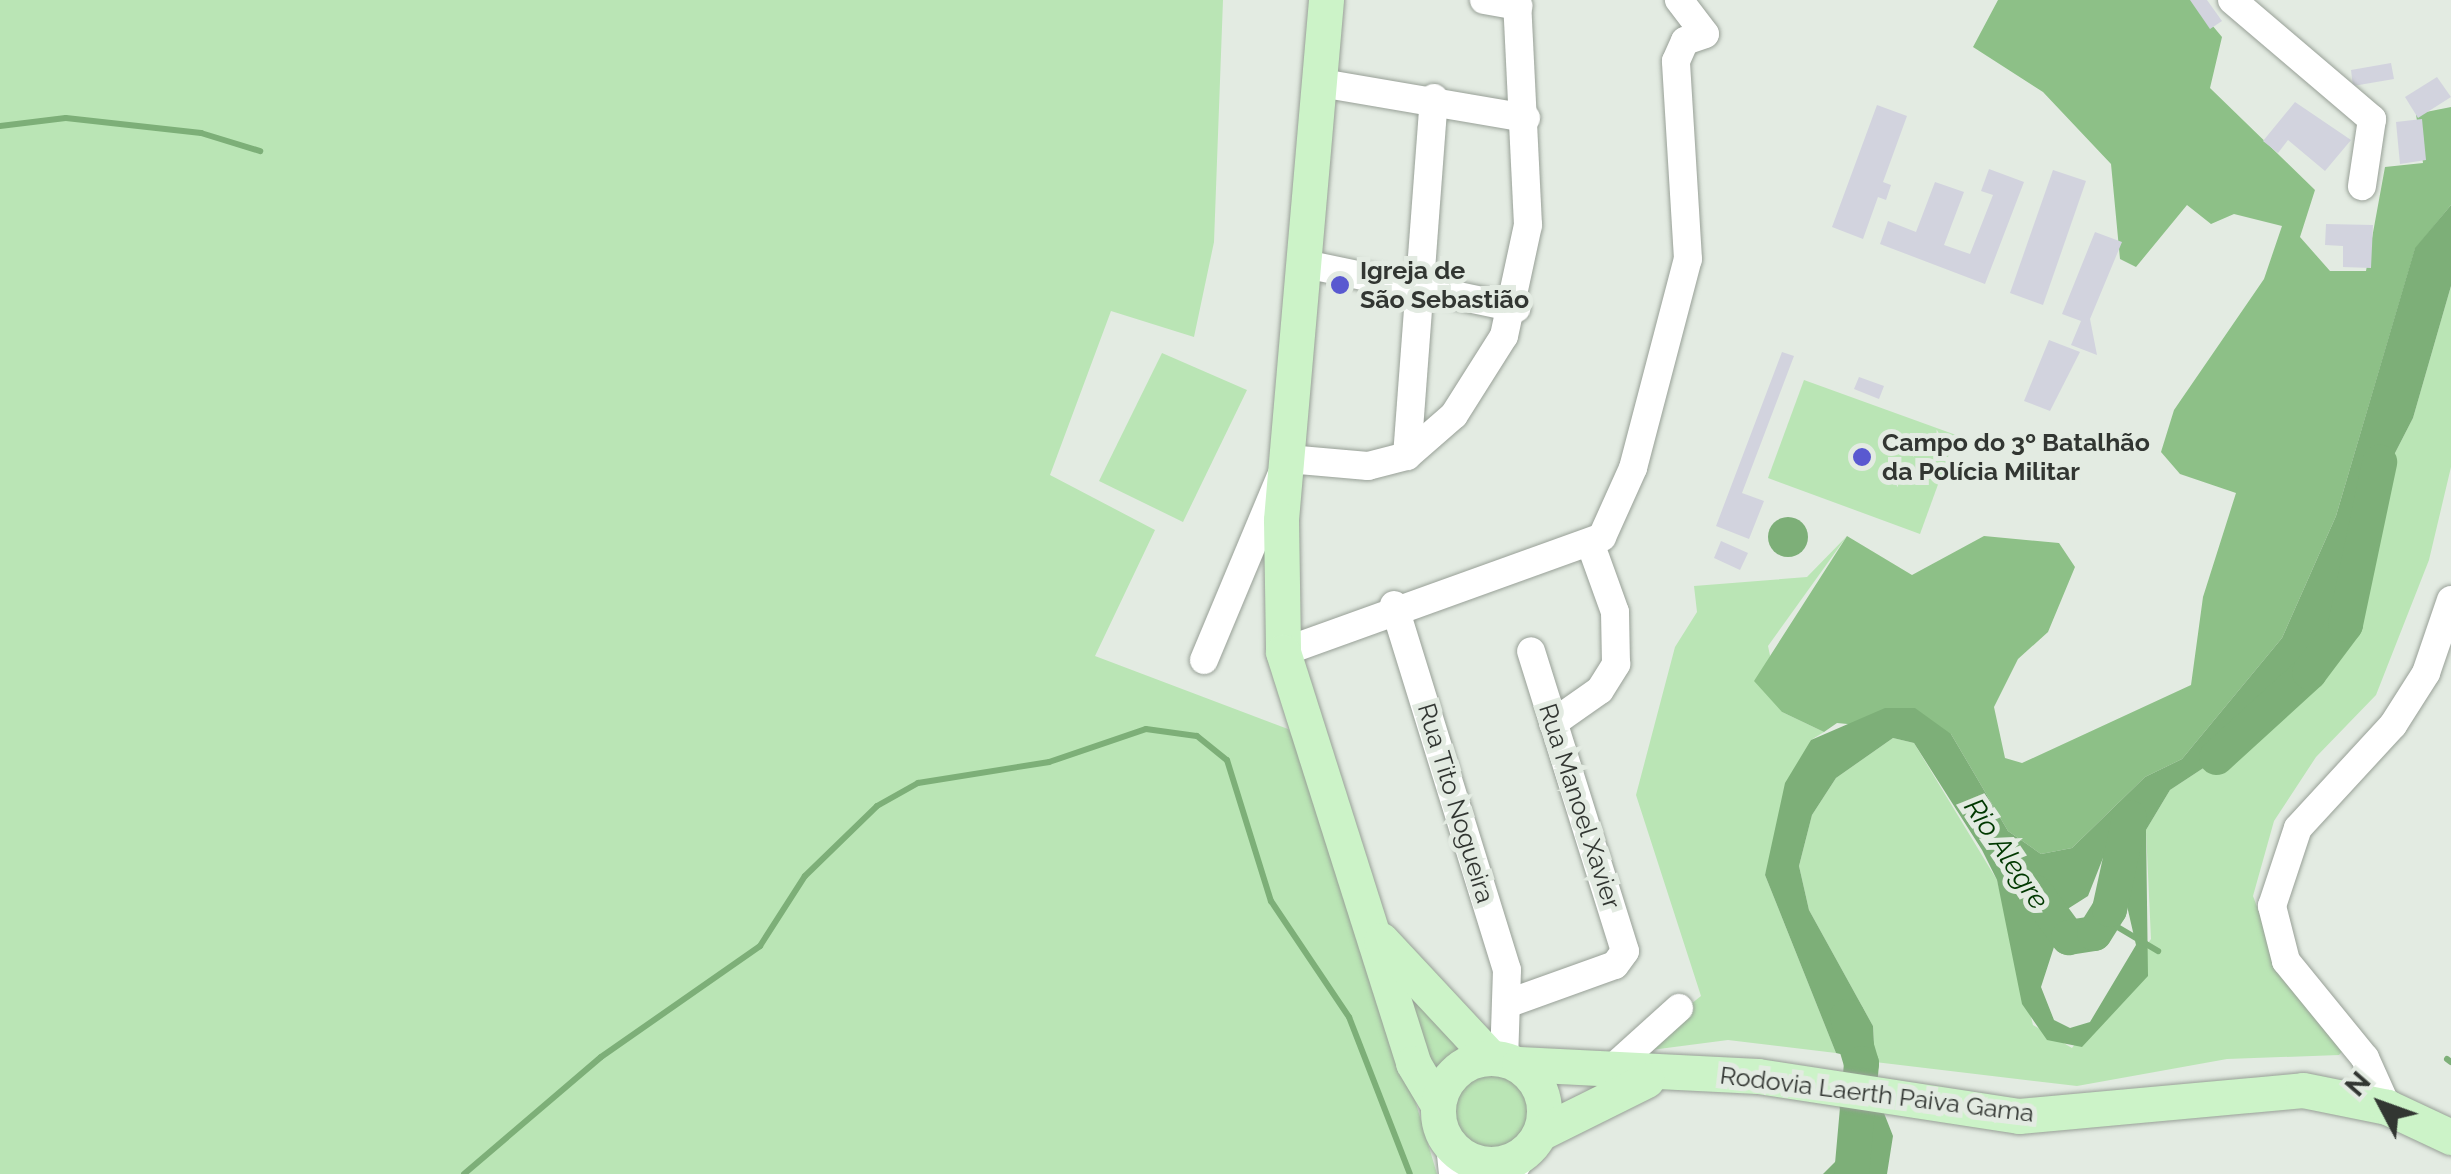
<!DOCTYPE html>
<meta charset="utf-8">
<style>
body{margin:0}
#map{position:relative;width:2451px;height:1174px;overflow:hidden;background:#e3ebe2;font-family:Raleway,sans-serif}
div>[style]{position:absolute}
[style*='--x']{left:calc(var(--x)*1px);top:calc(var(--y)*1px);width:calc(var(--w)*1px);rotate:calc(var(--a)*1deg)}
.green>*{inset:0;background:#bae5b5}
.round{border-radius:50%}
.forest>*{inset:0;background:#8dc087}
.water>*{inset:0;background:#7daf78}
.stream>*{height:6px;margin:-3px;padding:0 3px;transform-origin:3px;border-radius:3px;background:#7daf78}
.river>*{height:35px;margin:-17.5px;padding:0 17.5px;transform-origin:17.5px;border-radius:17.5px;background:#7daf78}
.building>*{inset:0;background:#d2d3de}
.roads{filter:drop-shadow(0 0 2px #98a097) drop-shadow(0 0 2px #98a097)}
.minor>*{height:28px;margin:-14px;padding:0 14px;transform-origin:14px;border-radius:14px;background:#fff}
.major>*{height:35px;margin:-17.5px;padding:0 17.5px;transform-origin:17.5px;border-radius:17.5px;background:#ccf3c8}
.major>.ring{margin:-17.5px;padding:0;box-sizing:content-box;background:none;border:35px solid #ccf3c8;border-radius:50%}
.dots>*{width:28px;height:28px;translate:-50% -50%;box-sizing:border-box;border:5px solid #e3ebe2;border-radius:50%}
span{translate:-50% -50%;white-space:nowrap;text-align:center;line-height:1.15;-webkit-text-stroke:10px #e3ebe2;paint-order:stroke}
.poi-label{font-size:25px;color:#323632;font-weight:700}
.left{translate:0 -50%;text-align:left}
.street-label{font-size:25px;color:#323632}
.water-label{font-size:28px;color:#003800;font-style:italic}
.north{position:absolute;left:2331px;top:1054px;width:100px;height:100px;-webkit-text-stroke:8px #e3ebe2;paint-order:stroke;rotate:311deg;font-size:28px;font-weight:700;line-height:40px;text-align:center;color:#323632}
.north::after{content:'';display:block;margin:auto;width:35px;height:45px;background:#323632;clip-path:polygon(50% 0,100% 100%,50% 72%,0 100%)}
</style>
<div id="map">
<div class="green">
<div style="clip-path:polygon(0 0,1223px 0,1214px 242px,1194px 337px,1111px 311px,1050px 475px,1155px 530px,1095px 656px,1288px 729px,1323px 792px,1437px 1174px,0 1174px)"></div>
<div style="clip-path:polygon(2451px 286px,2451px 467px,2429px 560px,2376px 695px,2316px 757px,2274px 821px,2253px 896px,2280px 969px,2344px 1049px,2339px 1055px,2227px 1059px,2077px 1086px,1875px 1062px,1873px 1026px,1809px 910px,1799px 866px,1812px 815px,1836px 778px,1893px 738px,1914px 743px,1997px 880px,2033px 1025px,2072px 1048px,2151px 939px,2146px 830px,2170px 790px,2246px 740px,2351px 594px,2357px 527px,2413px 418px)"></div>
<div style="clip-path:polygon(1162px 353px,1247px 390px,1183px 522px,1099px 481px)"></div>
<div style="clip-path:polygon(1804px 380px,1956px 435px,1920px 534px,1768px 478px)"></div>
<div style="clip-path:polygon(1847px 536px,1768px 646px,1782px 712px,1824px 732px,1811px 740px,1765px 875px,1836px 1053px,1728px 1040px,1651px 1050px,1647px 1039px,1701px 996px,1636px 795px,1675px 647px,1697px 612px,1694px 586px,1807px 577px)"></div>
<div style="clip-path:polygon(1386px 952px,1475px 1048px,1435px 1090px)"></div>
<div class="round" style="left:1446px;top:1066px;width:88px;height:88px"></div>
</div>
<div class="forest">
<div style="clip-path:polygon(1998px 0,2191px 0,2222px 37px,2210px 88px,2315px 190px,2300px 237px,2330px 271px,2366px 271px,2385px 167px,2423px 163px,2416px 114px,2451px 107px,2451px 205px,2415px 249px,2336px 516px,2282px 638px,2182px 759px,2145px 777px,2072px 848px,2041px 854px,2008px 831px,1951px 734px,1837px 723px,1824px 732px,1782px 712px,1754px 681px,1847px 536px,1912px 575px,1984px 536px,2059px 543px,2075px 567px,2048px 632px,2018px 659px,1994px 707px,2005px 758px,2022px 763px,2191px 685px,2203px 597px,2236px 493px,2180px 474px,2161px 452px,2174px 410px,2264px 279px,2282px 226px,2234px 214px,2211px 224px,2187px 205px,2136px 267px,2120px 259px,2111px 164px,2043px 92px,1973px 47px)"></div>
</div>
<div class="water">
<div style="clip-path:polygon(evenodd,2451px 205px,2451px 286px,2413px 418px,2357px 527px,2351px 593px,2246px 740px,2170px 790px,2146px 830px,2148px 976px,2082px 1047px,2047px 1040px,2022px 1004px,1997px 880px,1982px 850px,1914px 743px,1893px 738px,1836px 778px,1812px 815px,1799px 866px,1809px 910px,1873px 1026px,1875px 1062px,1836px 1053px,1765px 875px,1785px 783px,1811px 740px,1885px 708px,1915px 708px,1951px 734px,2008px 831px,2041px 854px,2072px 848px,2145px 777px,2182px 759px,2282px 638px,2336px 516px,2415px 248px,2451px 205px,2116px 858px,2136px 945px,2090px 1022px,2070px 1028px,2054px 1020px,2041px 987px,2066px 910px,2088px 896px,2103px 858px,2116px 858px)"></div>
<div class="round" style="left:1768px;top:517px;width:40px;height:40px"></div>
<div style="clip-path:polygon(1838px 1098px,1882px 1108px,1893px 1136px,1887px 1174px,1823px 1174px,1847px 1150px)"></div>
</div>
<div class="stream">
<div style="--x:0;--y:126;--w:66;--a:-6.9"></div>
<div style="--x:66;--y:118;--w:136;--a:6.3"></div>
<div style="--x:201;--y:133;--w:62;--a:17"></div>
<div style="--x:2104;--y:919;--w:63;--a:30.7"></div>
<div style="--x:2447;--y:1059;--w:5;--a:37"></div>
<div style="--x:464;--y:1174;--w:180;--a:-40.5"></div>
<div style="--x:601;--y:1057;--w:194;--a:-34.9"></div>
<div style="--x:760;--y:946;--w:83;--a:-57.3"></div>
<div style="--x:805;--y:876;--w:100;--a:-44.2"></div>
<div style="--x:877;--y:806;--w:47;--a:-29.3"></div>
<div style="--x:918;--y:783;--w:133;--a:-9.1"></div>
<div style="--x:1049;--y:762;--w:102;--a:-18.8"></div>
<div style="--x:1146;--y:729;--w:51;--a:7.8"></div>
<div style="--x:1197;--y:736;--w:38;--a:39"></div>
<div style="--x:1227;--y:760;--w:148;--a:72.7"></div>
<div style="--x:1271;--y:901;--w:140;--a:56.1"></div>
<div style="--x:1349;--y:1017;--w:168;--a:68.8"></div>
</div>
<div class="river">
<div style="--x:2216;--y:757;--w:126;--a:-42.4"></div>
<div style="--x:2309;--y:672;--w:60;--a:-53.1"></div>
<div style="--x:2345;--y:624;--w:166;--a:-78.1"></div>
<div style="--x:2035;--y:892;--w:56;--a:53.7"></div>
<div style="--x:2068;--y:937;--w:26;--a:-9"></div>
<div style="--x:2094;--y:933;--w:28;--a:-58"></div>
<div style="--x:2109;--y:909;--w:94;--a:-77.7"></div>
<div style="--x:1847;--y:1016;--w:49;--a:73.4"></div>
<div style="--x:1861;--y:1063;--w:111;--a:95.1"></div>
</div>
<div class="building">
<div style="clip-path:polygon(2190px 0,2207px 0,2222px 21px,2210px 29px)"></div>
<div style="clip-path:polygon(2391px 63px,2394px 79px,2353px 86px,2351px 70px)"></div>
<div style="clip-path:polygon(2437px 77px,2451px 97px,2418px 118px,2405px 97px)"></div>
<div style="clip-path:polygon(2295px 102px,2351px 140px,2325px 171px,2288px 140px,2278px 153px,2263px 141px)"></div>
<div style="clip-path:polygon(1877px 105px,1907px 116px,1883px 182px,1891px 185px,1886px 200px,1878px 197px,1863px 239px,1832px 227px)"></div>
<div style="clip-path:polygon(2422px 119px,2426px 160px,2400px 164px,2396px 122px)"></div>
<div style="clip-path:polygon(1989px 169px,2024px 182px,1985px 284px,1880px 244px,1888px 221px,1916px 232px,1935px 182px,1964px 192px,1944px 245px,1970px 254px,1993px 195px,1981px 191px)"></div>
<div style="clip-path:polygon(2053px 170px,2086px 181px,2043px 305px,2010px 293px)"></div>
<div style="clip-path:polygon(2326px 224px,2373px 225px,2371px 268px,2343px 267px,2343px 246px,2325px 245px)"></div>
<div style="clip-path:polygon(2095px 232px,2122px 242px,2090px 319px,2097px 355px,2071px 345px,2081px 321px,2062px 314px)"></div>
<div style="clip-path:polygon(2049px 340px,2080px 352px,2050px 411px,2024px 401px)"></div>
<div style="clip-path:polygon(1782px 352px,1794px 356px,1742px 493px,1764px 501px,1749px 539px,1716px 526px)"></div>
<div style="clip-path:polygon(1859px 377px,1884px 386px,1879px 399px,1854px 389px)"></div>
<div style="clip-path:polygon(1721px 541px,1748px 553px,1740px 570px,1714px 558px)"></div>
</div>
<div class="roads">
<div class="minor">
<div style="--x:1484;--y:0;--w:35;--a:10"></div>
<div style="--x:2232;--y:0;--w:184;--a:40.4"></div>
<div style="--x:2372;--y:119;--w:68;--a:98.5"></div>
<div style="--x:1321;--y:83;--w:208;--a:9.7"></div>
<div style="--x:1305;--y:264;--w:216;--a:11.8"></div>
<div style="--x:1407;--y:456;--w:359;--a:-85.7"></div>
<div style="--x:1394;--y:605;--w:382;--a:72.8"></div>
<div style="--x:1507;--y:970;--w:89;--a:91.9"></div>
<div style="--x:1283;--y:652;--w:339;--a:-19.8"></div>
<div style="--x:1602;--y:537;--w:76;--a:-65.8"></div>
<div style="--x:1633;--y:468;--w:216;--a:-75.3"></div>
<div style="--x:1688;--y:259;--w:198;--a:-93.5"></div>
<div style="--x:1676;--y:61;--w:22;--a:-66"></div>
<div style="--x:1685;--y:41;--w:21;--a:-19"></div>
<div style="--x:1705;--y:34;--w:43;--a:-127.4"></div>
<div style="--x:1204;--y:660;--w:218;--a:-67.3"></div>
<div style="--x:1288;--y:459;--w:80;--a:5"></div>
<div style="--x:1368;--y:466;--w:40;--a:-14.4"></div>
<div style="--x:1407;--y:456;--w:62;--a:-41.1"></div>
<div style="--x:1454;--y:415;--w:93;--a:-57.7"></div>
<div style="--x:1504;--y:336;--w:114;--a:-77.8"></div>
<div style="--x:1528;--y:225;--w:225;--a:-92.8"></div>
<div style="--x:1553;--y:723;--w:57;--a:-35.1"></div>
<div style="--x:1600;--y:690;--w:31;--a:-58"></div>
<div style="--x:1616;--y:664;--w:52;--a:-91.1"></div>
<div style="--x:1615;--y:612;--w:68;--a:-109.8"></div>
<div style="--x:1512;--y:1002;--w:109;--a:-19.8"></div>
<div style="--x:1615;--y:965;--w:17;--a:-54"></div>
<div style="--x:1625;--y:951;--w:314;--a:-107.4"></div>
<div style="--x:1607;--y:1073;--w:97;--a:-42.1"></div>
<div style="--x:2387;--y:1107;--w:54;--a:-114.2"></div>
<div style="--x:2365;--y:1058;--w:125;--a:-129.2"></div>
<div style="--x:2286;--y:961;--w:57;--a:-104.3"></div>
<div style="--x:2272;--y:906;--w:82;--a:-71.6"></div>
<div style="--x:2298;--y:828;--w:140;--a:-47.3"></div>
<div style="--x:2393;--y:725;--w:62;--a:-57.6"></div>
<div style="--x:2426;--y:673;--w:77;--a:-71.1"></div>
<div style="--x:1450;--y:1145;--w:29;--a:84"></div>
<div style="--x:1511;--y:1174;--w:26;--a:-58"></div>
</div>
<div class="major">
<div style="--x:1326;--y:0;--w:522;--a:94.95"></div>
<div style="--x:1281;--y:520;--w:132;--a:89.1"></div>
<div style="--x:1283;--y:652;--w:431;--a:72.4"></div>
<div style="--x:1413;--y:1063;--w:49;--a:59.2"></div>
<div style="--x:1381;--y:940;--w:160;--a:47"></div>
<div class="ring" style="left:1438px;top:1058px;width:71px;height:71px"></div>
<div style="--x:1519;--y:1064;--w:239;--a:2.9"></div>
<div style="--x:1758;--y:1076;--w:264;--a:8.7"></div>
<div style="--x:2019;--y:1116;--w:285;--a:-5.2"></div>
<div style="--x:2303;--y:1090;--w:86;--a:11.4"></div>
<div style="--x:2387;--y:1107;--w:71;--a:25.1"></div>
<div style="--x:1540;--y:1133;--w:119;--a:-26.4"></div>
</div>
</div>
<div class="dots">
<div style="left:1340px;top:285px;background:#5959d0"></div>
<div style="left:1862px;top:457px;background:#5959d0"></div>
</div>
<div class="poi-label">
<span class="left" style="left:1360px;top:285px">Igreja de<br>São Sebastião</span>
<span class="left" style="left:1882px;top:457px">Campo do 3º Batalhão<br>da Polícia Militar</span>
</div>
<div class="street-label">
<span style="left:1456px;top:803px;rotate:73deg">Rua Tito Nogueira</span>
<span style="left:1580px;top:806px;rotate:72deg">Rua Manoel Xavier</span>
<span style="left:1877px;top:1094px;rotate:7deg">Rodovia Laerth Paiva Gama</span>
</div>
<div class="water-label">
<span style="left:2006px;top:854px;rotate:56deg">Rio Alegre</span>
</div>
<div class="north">N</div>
</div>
